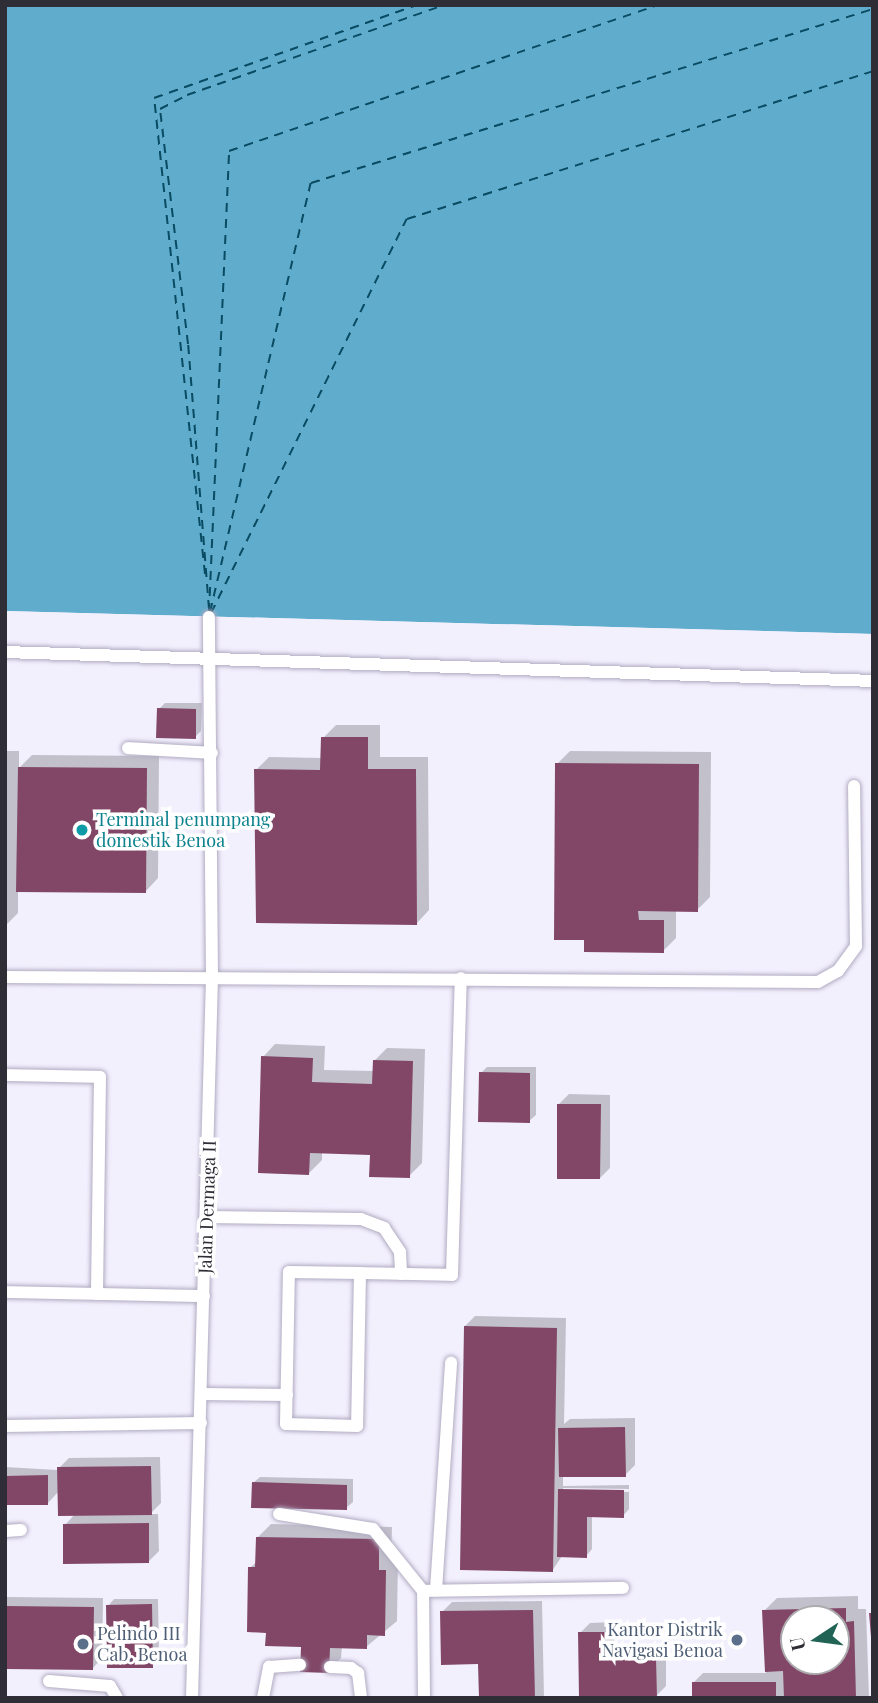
<!DOCTYPE html>
<style>
body{margin:0}
#map{position:relative;width:878px;height:1703px;overflow:hidden;background:#f3f0fe;font-family:"Playfair Display",serif}
div>[style]{position:absolute}
[style*='--x']{left:calc(var(--x)*1px);top:calc(var(--y)*1px);width:calc(var(--w)*1px);rotate:calc(var(--a)*1deg)}
.water>*{inset:0;background:#60accd}
.pier>*{inset:0;background:#f3f0fe}
.shadow>*{inset:0;background:#0003}
.ferry>*{height:2px;margin-top:-1px;transform-origin:0;background:repeating-linear-gradient(90deg,#084b62 0 9px,transparent 0 16px)}
.building>*{inset:0;background:#824767}
.roads{filter:drop-shadow(0 0 2px #b1abc1) drop-shadow(0 0 2px #b1abc1)}
.lane>*{height:12px;margin:-6px;padding:0 6px;transform-origin:6px;border-radius:6px;background:#fff}
.dots>*{width:19px;height:19px;translate:-50% -50%;box-sizing:border-box;border:4px solid #fff;border-radius:50%}
span{translate:-50% -50%;white-space:nowrap;text-align:center;line-height:1.15;-webkit-text-stroke:7px #fff;paint-order:stroke}
.culture-label{font-size:18px;color:#0d838f}
.left{translate:0 -50%;text-align:left}
.street-label{font-size:18px;color:#2f2d35}
.service-label{font-size:18px;color:#4e5e75}
.right{translate:-100% -50%;text-align:right}
.frame{position:absolute;inset:0;border:7px solid #2f2d35;pointer-events:none}
.north{position:absolute;left:780px;top:1605px;width:70px;height:70px;box-sizing:border-box;background:#fff;border:2px solid #acabae;border-radius:50%;rotate:257deg;font-size:19px;font-weight:700;line-height:28px;text-align:center;color:#2f2d35}
.north::after{content:'';display:block;margin:auto;width:24px;height:32px;background:#216455;clip-path:polygon(50% 0,100% 100%,50% 72%,0 100%)}
</style>
<div id="map">
<div class="water">
<div style="clip-path:polygon(5px 5px,873px 5px,873px 634px,5px 611px)"></div>
</div>
<div class="pier">
<div style="clip-path:polygon(5px 611px,873px 634px,873px 637px,5px 615px)"></div>
</div>
<div class="shadow">
<div style="clip-path:polygon(165px 703px,202px 703px,201px 731px,195px 737px,159px 709px)"></div>
<div style="clip-path:polygon(336px 725px,380px 725px,380px 757px,428px 757px,429px 910px,417px 923px,256px 770px,269px 757px,322px 758px,323px 738px)"></div>
<div style="clip-path:polygon(5px 751px,19px 751px,19px 768px,32px 755px,159px 756px,158px 878px,146px 891px,18px 890px,18px 913px,5px 926px)"></div>
<div style="clip-path:polygon(570px 751px,711px 752px,710px 897px,697px 910px,676px 910px,676px 938px,663px 951px,585px 938px,557px 764px)"></div>
<div style="clip-path:polygon(275px 1044px,325px 1046px,324px 1070px,374px 1071px,374px 1061px,387px 1048px,425px 1049px,422px 1163px,409px 1176px,372px 1153px,322px 1152px,322px 1160px,309px 1173px,263px 1057px)"></div>
<div style="clip-path:polygon(487px 1067px,536px 1067px,536px 1115px,529px 1121px,481px 1073px)"></div>
<div style="clip-path:polygon(569px 1094px,610px 1095px,610px 1168px,600px 1178px,559px 1104px)"></div>
<div style="clip-path:polygon(475px 1316px,566px 1318px,564px 1424px,570px 1419px,635px 1418px,635px 1465px,625px 1475px,563px 1476px,563px 1486px,629px 1485px,629px 1489px,563px 1488px,563px 1491px,629px 1492px,629px 1509px,623px 1516px,592px 1515px,592px 1549px,586px 1556px,562px 1556px,552px 1571px,465px 1326px)"></div>
<div style="clip-path:polygon(160px 1457px,161px 1503px,150px 1514px,158px 1514px,159px 1551px,149px 1561px,65px 1525px,75px 1514px,59px 1491px,48px 1503px,5px 1503px,5px 1467px,57px 1470px,69px 1458px)"></div>
<div style="clip-path:polygon(260px 1477px,353px 1479px,353px 1502px,346px 1508px,253px 1483px)"></div>
<div style="clip-path:polygon(271px 1524px,392px 1527px,391px 1558px,398px 1558px,397px 1621px,366px 1647px,342px 1646px,341px 1658px,328px 1671px,302px 1646px,267px 1631px,250px 1568px,257px 1561px,258px 1537px)"></div>
<div style="clip-path:polygon(evenodd,858px 1596px,858px 1609px,866px 1609px,869px 1698px,693px 1698px,693px 1683px,703px 1673px,766px 1673px,764px 1611px,777px 1598px,858px 1596px,794px 1619px,836px 1619px,836px 1661px,794px 1661px,794px 1619px)"></div>
<div style="clip-path:polygon(5px 1597px,103px 1598px,102px 1658px,93px 1668px,5px 1667px)"></div>
<div style="clip-path:polygon(114px 1599px,158px 1599px,159px 1659px,152px 1666px,108px 1606px)"></div>
<div style="clip-path:polygon(542px 1601px,544px 1698px,481px 1698px,480px 1662px,442px 1612px,452px 1602px)"></div>
<div style="clip-path:polygon(614px 1622px,615px 1649px,666px 1649px,666px 1686px,656px 1696px,581px 1698px,580px 1633px,590px 1623px)"></div>
</div>
<div class="ferry">
<div style="--x:205;--y:574;--w:479;--a:-96.1"></div>
<div style="--x:154;--y:98;--w:278;--a:-19.5"></div>
<div style="--x:209;--y:609;--w:266;--a:-94.5"></div>
<div style="--x:188;--y:344;--w:237;--a:-96.8"></div>
<div style="--x:160;--y:109;--w:30;--a:-27"></div>
<div style="--x:187;--y:95;--w:272;--a:-19.3"></div>
<div style="--x:209;--y:612;--w:461;--a:-87.5"></div>
<div style="--x:229;--y:151;--w:452;--a:-18.8"></div>
<div style="--x:210;--y:612;--w:441;--a:-76.8"></div>
<div style="--x:311;--y:183;--w:588;--a:-17.2"></div>
<div style="--x:211;--y:613;--w:440;--a:-63.6"></div>
<div style="--x:407;--y:219;--w:489;--a:-17.6"></div>
</div>
<div class="building">
<div style="clip-path:polygon(157px 708px,196px 709px,196px 739px,156px 738px)"></div>
<div style="clip-path:polygon(321px 737px,368px 737px,368px 769px,416px 769px,417px 925px,256px 923px,254px 769px,320px 770px)"></div>
<div style="clip-path:polygon(555px 763px,699px 764px,698px 912px,638px 911px,639px 920px,664px 920px,664px 953px,584px 952px,584px 940px,554px 940px)"></div>
<div style="clip-path:polygon(18px 767px,147px 768px,146px 893px,16px 892px)"></div>
<div style="clip-path:polygon(261px 1056px,313px 1058px,312px 1082px,372px 1084px,373px 1060px,413px 1061px,410px 1178px,369px 1177px,370px 1155px,310px 1153px,309px 1175px,258px 1173px)"></div>
<div style="clip-path:polygon(479px 1072px,530px 1073px,530px 1123px,478px 1122px)"></div>
<div style="clip-path:polygon(557px 1104px,601px 1104px,600px 1179px,557px 1179px)"></div>
<div style="clip-path:polygon(464px 1326px,557px 1328px,553px 1572px,460px 1570px)"></div>
<div style="clip-path:polygon(625px 1427px,626px 1477px,559px 1477px,558px 1428px)"></div>
<div style="clip-path:polygon(151px 1466px,152px 1515px,58px 1516px,57px 1467px)"></div>
<div style="clip-path:polygon(48px 1475px,48px 1505px,5px 1505px,5px 1476px)"></div>
<div style="clip-path:polygon(252px 1482px,347px 1485px,347px 1510px,251px 1508px)"></div>
<div style="clip-path:polygon(558px 1489px,624px 1490px,624px 1518px,587px 1517px,587px 1558px,557px 1557px)"></div>
<div style="clip-path:polygon(149px 1523px,149px 1563px,63px 1564px,63px 1524px)"></div>
<div style="clip-path:polygon(256px 1537px,379px 1539px,379px 1570px,386px 1570px,385px 1636px,367px 1635px,367px 1649px,330px 1648px,329px 1673px,300px 1672px,301px 1647px,265px 1646px,266px 1633px,247px 1632px,248px 1567px,255px 1567px)"></div>
<div style="clip-path:polygon(152px 1604px,153px 1668px,107px 1668px,106px 1605px)"></div>
<div style="clip-path:polygon(5px 1606px,94px 1607px,93px 1670px,5px 1669px)"></div>
<div style="clip-path:polygon(evenodd,846px 1608px,846px 1622px,854px 1621px,856px 1698px,784px 1698px,783px 1671px,765px 1672px,762px 1610px,846px 1608px,794px 1619px,836px 1619px,836px 1661px,794px 1661px,794px 1619px)"></div>
<div style="clip-path:polygon(533px 1610px,535px 1698px,479px 1698px,478px 1664px,441px 1665px,440px 1611px)"></div>
<div style="clip-path:polygon(869px 1613px,873px 1613px,873px 1637px,871px 1637px)"></div>
<div style="clip-path:polygon(578px 1632px,605px 1632px,606px 1658px,656px 1658px,657px 1698px,579px 1698px)"></div>
<div style="clip-path:polygon(692px 1682px,776px 1682px,776px 1698px,692px 1698px)"></div>
</div>
<div class="roads">
<div class="lane">
<div style="--x:5;--y:652;--w:868;--a:1.91"></div>
<div style="--x:128;--y:748;--w:84;--a:3.4"></div>
<div style="--x:5;--y:977;--w:813;--a:0.35"></div>
<div style="--x:818;--y:982;--w:23;--a:-29"></div>
<div style="--x:838;--y:971;--w:31;--a:-54"></div>
<div style="--x:856;--y:946;--w:160;--a:-90.7"></div>
<div style="--x:5;--y:1075;--w:95;--a:1.2"></div>
<div style="--x:100;--y:1077;--w:217;--a:90.8"></div>
<div style="--x:207;--y:1217;--w:154;--a:0.7"></div>
<div style="--x:361;--y:1219;--w:25;--a:21"></div>
<div style="--x:384;--y:1228;--w:29;--a:56"></div>
<div style="--x:400;--y:1252;--w:22;--a:87"></div>
<div style="--x:289;--y:1272;--w:71;--a:0.8"></div>
<div style="--x:360;--y:1273;--w:153;--a:91.1"></div>
<div style="--x:357;--y:1426;--w:71;--a:-178.4"></div>
<div style="--x:286;--y:1424;--w:152;--a:-88.9"></div>
<div style="--x:360;--y:1273;--w:92;--a:1.2"></div>
<div style="--x:452;--y:1275;--w:297;--a:-88.3"></div>
<div style="--x:5;--y:1292;--w:199;--a:1.2"></div>
<div style="--x:202;--y:1394;--w:85;--a:0.7"></div>
<div style="--x:5;--y:1426;--w:196;--a:-0.9"></div>
<div style="--x:279;--y:1514;--w:95;--a:9.1"></div>
<div style="--x:373;--y:1529;--w:80;--a:51.1"></div>
<div style="--x:5;--y:1531;--w:16;--a:-4"></div>
<div style="--x:436;--y:1590;--w:228;--a:-86.2"></div>
<div style="--x:330;--y:1667;--w:21;--a:3"></div>
<div style="--x:351;--y:1668;--w:9;--a:36"></div>
<div style="--x:358;--y:1673;--w:25;--a:83"></div>
<div style="--x:49;--y:1681;--w:61;--a:4.7"></div>
<div style="--x:110;--y:1686;--w:14;--a:60"></div>
<div style="--x:192;--y:1698;--w:721;--a:-88.41"></div>
<div style="--x:212;--y:977;--w:360;--a:-90.5"></div>
<div style="--x:263;--y:1698;--w:32;--a:-79"></div>
<div style="--x:269;--y:1667;--w:31;--a:-4"></div>
<div style="--x:424;--y:1698;--w:107;--a:-90.5"></div>
<div style="--x:423;--y:1591;--w:200;--a:-0.9"></div>
</div>
</div>
<div class="dots">
<div style="left:82px;top:830px;background:#0f9aa8"></div>
<div style="left:737px;top:1640px;background:#5c6f8a"></div>
<div style="left:83px;top:1644px;background:#5c6f8a"></div>
</div>
<div class="culture-label">
<span class="left" style="left:96px;top:830px">Terminal penumpang<br>domestik Benoa</span>
</div>
<div class="street-label">
<span style="left:207px;top:1207px;rotate:-88deg">Jalan Dermaga II</span>
</div>
<div class="service-label">
<span class="right" style="left:723px;top:1640px">Kantor Distrik<br>Navigasi Benoa</span>
<span class="left" style="left:97px;top:1644px">Pelindo III<br>Cab. Benoa</span>
</div>
<div class="frame"></div>
<div class="north">U</div>
</div>
